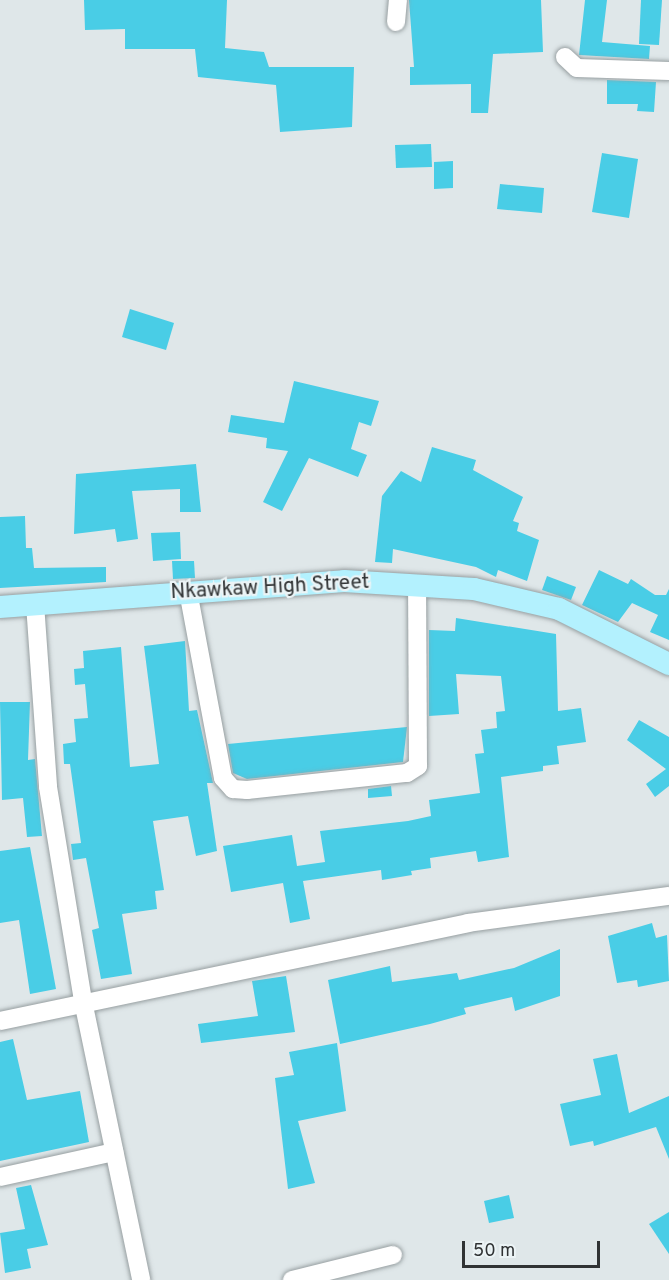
<!DOCTYPE html>
<style>
body{margin:0}
#map{position:relative;width:669px;height:1280px;overflow:hidden;background:#dfe7e9;font-family:Overpass,sans-serif}
div>[style]{position:absolute}
[style*='--x']{left:calc(var(--x)*1px);top:calc(var(--y)*1px);width:calc(var(--w)*1px);rotate:calc(var(--a)*1deg)}
.building>*{inset:0;background:#49cde6}
.roads{filter:drop-shadow(0 0 2px #979fa1) drop-shadow(0 0 2px #979fa1)}
.minor>*{height:18px;margin:-9px;padding:0 9px;transform-origin:9px;border-radius:9px;background:#fff}
.major>*{height:22px;margin:-11px;padding:0 11px;transform-origin:11px;border-radius:11px;background:#b3f1fe}
span{translate:-50% -50%;white-space:nowrap;text-align:center;line-height:1.15;-webkit-text-stroke:4.5px #ecf4f6;paint-order:stroke}
.street-label{font-size:21px;color:#303334}
.scale{position:absolute;left:462px;top:1241px;width:138px;height:27px;box-sizing:border-box;border:3px solid #303334;border-top:0;padding-left:8px;font-size:18px;line-height:21px;white-space:nowrap;color:#303334;-webkit-text-stroke:4px #ecf4f6;paint-order:stroke}
</style>
<div id="map">
<div class="building">
<div style="clip-path:polygon(84px 0,227px 0,225px 48px,264px 52px,269px 67px,354px 67px,352px 127px,280px 132px,276px 85px,198px 77px,195px 49px,125px 49px,125px 29px,85px 30px)"></div>
<div style="clip-path:polygon(409px 0,541px 0,543px 52px,493px 54px,488px 113px,471px 113px,471px 84px,410px 85px,410px 67px,414px 67px)"></div>
<div style="clip-path:polygon(585px 0,607px 0,602px 42px,650px 46px,649px 59px,579px 55px)"></div>
<div style="clip-path:polygon(641px 0,662px 0,659px 45px,639px 44px)"></div>
<div style="clip-path:polygon(607px 80px,656px 82px,654px 112px,637px 111px,638px 104px,607px 104px)"></div>
<div style="clip-path:polygon(431px 144px,432px 167px,396px 168px,395px 145px)"></div>
<div style="clip-path:polygon(602px 153px,638px 159px,629px 218px,592px 212px)"></div>
<div style="clip-path:polygon(453px 161px,453px 188px,434px 189px,434px 162px)"></div>
<div style="clip-path:polygon(500px 184px,544px 188px,542px 213px,497px 209px)"></div>
<div style="clip-path:polygon(130px 309px,174px 323px,166px 350px,122px 337px)"></div>
<div style="clip-path:polygon(294px 381px,379px 401px,371px 426px,359px 422px,351px 449px,367px 455px,358px 477px,309px 458px,282px 511px,263px 502px,288px 451px,266px 448px,267px 438px,228px 432px,231px 415px,284px 423px)"></div>
<div style="clip-path:polygon(432px 447px,476px 460px,473px 470px,523px 497px,513px 521px,519px 523px,517px 531px,539px 540px,527px 581px,498px 570px,496px 577px,476px 567px,393px 549px,392px 563px,375px 562px,382px 496px,401px 471px,421px 482px)"></div>
<div style="clip-path:polygon(196px 464px,201px 512px,180px 512px,180px 489px,132px 491px,138px 539px,117px 542px,115px 529px,74px 534px,76px 474px)"></div>
<div style="clip-path:polygon(25px 516px,26px 548px,32px 548px,34px 568px,106px 567px,106px 582px,0 588px,0 517px)"></div>
<div style="clip-path:polygon(180px 532px,181px 559px,153px 561px,151px 533px)"></div>
<div style="clip-path:polygon(172px 561px,194px 561px,195px 578px,173px 579px)"></div>
<div style="clip-path:polygon(599px 570px,628px 584px,631px 579px,655px 595px,666px 595px,669px 589px,669px 640px,650px 632px,658px 615px,632px 603px,618px 622px,582px 605px)"></div>
<div style="clip-path:polygon(547px 576px,576px 587px,571px 600px,542px 590px)"></div>
<div style="clip-path:polygon(456px 618px,556px 634px,558px 711px,581px 708px,586px 742px,557px 746px,559px 764px,543px 766px,543px 771px,501px 777px,509px 857px,478px 862px,476px 851px,430px 858px,431px 868px,411px 871px,412px 875px,382px 880px,381px 870px,303px 881px,310px 919px,290px 923px,283px 883px,231px 892px,223px 846px,292px 835px,297px 866px,325px 862px,320px 831px,408px 821px,431px 816px,429px 800px,480px 793px,475px 754px,484px 753px,481px 730px,497px 728px,496px 712px,505px 711px,501px 676px,456px 674px,459px 714px,429px 716px,429px 630px,455px 631px)"></div>
<div style="clip-path:polygon(185px 641px,189px 711px,197px 710px,213px 783px,207px 783px,217px 851px,196px 856px,188px 816px,153px 821px,164px 890px,155px 891px,157px 909px,122px 914px,132px 974px,101px 979px,92px 930px,99px 928px,86px 858px,73px 860px,71px 844px,81px 843px,70px 764px,64px 764px,63px 744px,76px 742px,74px 719px,88px 718px,85px 684px,75px 685px,74px 669px,84px 668px,83px 651px,121px 647px,130px 767px,159px 764px,144px 646px)"></div>
<div style="clip-path:polygon(0 702px,30px 702px,28px 760px,35px 759px,42px 836px,27px 837px,23px 798px,2px 800px)"></div>
<div style="clip-path:polygon(639px 720px,669px 737px,669px 786px,655px 797px,646px 784px,666px 769px,627px 740px)"></div>
<div style="clip-path:polygon(407px 727px,403px 762px,247px 779px,233px 773px,228px 744px)"></div>
<div style="clip-path:polygon(391px 786px,392px 796px,368px 798px,368px 789px)"></div>
<div style="clip-path:polygon(30px 847px,56px 989px,30px 994px,19px 920px,0 923px,0 851px)"></div>
<div style="clip-path:polygon(652px 923px,656px 938px,667px 935px,669px 981px,638px 987px,637px 980px,617px 983px,608px 936px)"></div>
<div style="clip-path:polygon(560px 949px,560px 996px,515px 1011px,512px 997px,464px 1008px,466px 1014px,430px 1024px,340px 1044px,328px 980px,390px 966px,392px 982px,457px 973px,459px 980px,514px 968px)"></div>
<div style="clip-path:polygon(286px 976px,295px 1032px,201px 1043px,198px 1024px,258px 1016px,252px 981px)"></div>
<div style="clip-path:polygon(13px 1039px,27px 1100px,80px 1091px,89px 1142px,0 1161px,0 1042px)"></div>
<div style="clip-path:polygon(337px 1043px,346px 1111px,298px 1121px,315px 1183px,288px 1189px,275px 1078px,294px 1075px,289px 1052px)"></div>
<div style="clip-path:polygon(617px 1054px,629px 1113px,669px 1096px,669px 1159px,656px 1127px,594px 1146px,593px 1141px,570px 1146px,560px 1104px,601px 1095px,593px 1059px)"></div>
<div style="clip-path:polygon(31px 1185px,48px 1245px,27px 1249px,31px 1268px,5px 1273px,0 1233px,25px 1229px,16px 1188px)"></div>
<div style="clip-path:polygon(509px 1195px,514px 1218px,489px 1223px,484px 1201px)"></div>
<div style="clip-path:polygon(669px 1212px,669px 1254px,649px 1224px)"></div>
</div>
<div class="roads">
<div class="minor">
<div style="--x:396;--y:22;--w:22;--a:-85"></div>
<div style="--x:565;--y:57;--w:16;--a:43"></div>
<div style="--x:577;--y:68;--w:92;--a:1.9"></div>
<div style="--x:188;--y:591;--w:190;--a:79.4"></div>
<div style="--x:223;--y:778;--w:15;--a:48"></div>
<div style="--x:233;--y:789;--w:14;--a:4"></div>
<div style="--x:247;--y:790;--w:161;--a:-6.1"></div>
<div style="--x:407;--y:773;--w:13;--a:-32"></div>
<div style="--x:418;--y:766;--w:181;--a:-90.3"></div>
<div style="--x:35;--y:604;--w:183;--a:85.9"></div>
<div style="--x:48;--y:787;--w:222;--a:80.7"></div>
<div style="--x:84;--y:1006;--w:280;--a:78.2"></div>
<div style="--x:0;--y:1021;--w:478;--a:-11.8"></div>
<div style="--x:468;--y:923;--w:203;--a:-7.7"></div>
<div style="--x:0;--y:1177;--w:117;--a:-12.4"></div>
<div style="--x:292;--y:1280;--w:104;--a:-13.9"></div>
</div>
<div class="major">
<div style="--x:0;--y:607;--w:345;--a:-4.3"></div>
<div style="--x:344;--y:581;--w:130;--a:3.5"></div>
<div style="--x:474;--y:589;--w:87;--a:13.2"></div>
<div style="--x:559;--y:609;--w:123;--a:26.6"></div>
</div>
</div>
<div class="street-label">
<span style="left:270px;top:588px;rotate:-3deg">Nkawkaw High Street</span>
</div>
<div class="scale">50 m</div>
</div>
